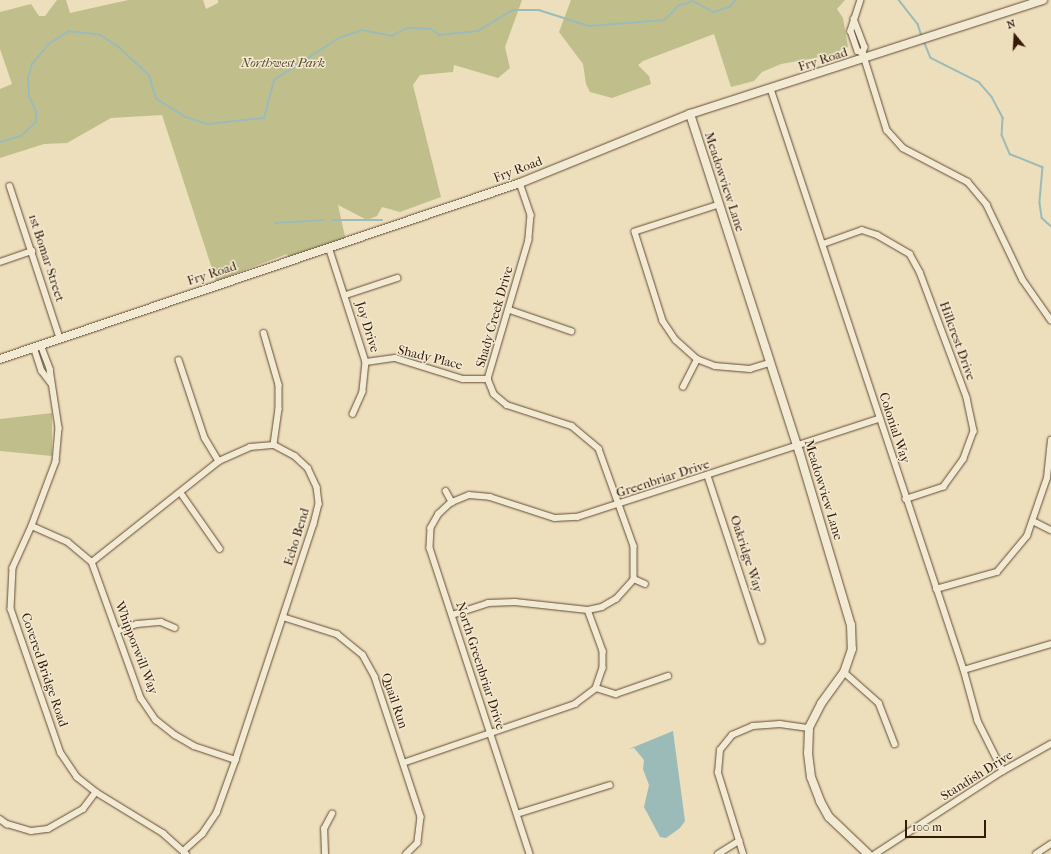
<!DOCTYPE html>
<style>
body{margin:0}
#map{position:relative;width:1051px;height:854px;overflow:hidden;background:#eddebc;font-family:"IM FELL French Canon",serif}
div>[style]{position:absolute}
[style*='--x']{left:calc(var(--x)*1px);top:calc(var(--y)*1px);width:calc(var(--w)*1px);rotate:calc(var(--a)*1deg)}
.green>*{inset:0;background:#c0bf8b}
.water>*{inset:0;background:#9bbbb9}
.stream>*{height:1.5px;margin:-0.75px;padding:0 0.75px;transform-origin:0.75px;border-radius:0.75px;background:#9bbbb9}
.roads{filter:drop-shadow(0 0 1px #634b34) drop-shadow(0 0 1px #634b34)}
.street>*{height:5.5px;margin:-2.75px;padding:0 2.75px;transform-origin:2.75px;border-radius:2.75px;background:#f3ead3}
.secondary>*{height:8px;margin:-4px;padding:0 4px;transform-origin:4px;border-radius:4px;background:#f3ead3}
span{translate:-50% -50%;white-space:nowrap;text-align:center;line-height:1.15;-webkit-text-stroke:3px #f3ead3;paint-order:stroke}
.street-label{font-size:13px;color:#351a07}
.park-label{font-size:13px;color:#5f4c2f;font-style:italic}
.north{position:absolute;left:995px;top:16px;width:40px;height:40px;-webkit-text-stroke:3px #f3ead3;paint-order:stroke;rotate:342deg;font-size:11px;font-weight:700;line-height:16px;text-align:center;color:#351a07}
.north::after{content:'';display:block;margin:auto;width:14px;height:18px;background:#351a07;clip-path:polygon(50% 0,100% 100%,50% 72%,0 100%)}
.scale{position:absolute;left:905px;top:820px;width:81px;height:18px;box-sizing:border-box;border:2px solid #351a07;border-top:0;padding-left:5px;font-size:12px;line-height:14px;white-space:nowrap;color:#351a07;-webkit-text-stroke:3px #f3ead3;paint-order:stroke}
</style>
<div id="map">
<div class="green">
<div style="clip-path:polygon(57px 0,66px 0,70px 13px,128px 0,203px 0,206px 9px,218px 3px,218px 0,522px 0,505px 47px,510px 68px,498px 78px,454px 65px,453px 72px,420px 75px,413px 85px,441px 197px,400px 212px,382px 207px,377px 216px,367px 220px,338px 205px,346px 241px,290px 260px,287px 254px,216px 281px,162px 115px,111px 118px,67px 143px,44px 144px,0 158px,0 89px,12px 84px,0 49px,0 12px,31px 4px,39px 16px,45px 16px)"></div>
<div style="clip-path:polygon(571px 0,845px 0,837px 9px,843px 18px,848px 47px,827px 56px,781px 64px,762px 72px,754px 81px,731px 87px,714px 34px,643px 61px,638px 65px,649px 76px,651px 84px,612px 98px,590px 92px,586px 84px,583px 64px,559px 32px)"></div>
<div style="clip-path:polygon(52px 413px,52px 456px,0 451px,0 419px)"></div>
</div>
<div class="water">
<div style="clip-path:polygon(673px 731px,685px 821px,680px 828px,666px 838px,660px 837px,644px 807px,649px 785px,643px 769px,644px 760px,634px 748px,629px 749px)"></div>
</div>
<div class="stream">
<div style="--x:899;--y:0;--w:31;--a:52"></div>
<div style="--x:918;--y:24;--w:13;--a:72"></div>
<div style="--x:924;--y:41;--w:18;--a:68"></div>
<div style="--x:931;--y:58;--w:54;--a:26.6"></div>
<div style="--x:979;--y:82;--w:20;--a:49"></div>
<div style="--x:992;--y:97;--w:24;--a:62"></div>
<div style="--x:1003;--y:118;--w:17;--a:93"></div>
<div style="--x:1002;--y:135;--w:21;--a:67"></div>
<div style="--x:1010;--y:154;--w:35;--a:22"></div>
<div style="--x:1043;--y:167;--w:36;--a:95"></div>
<div style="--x:1040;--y:203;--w:15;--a:82"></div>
<div style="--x:1042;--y:218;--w:12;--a:42"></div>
<div style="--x:0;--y:142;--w:22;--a:-16"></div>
<div style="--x:21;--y:136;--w:21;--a:-43"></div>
<div style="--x:36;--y:122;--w:10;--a:-90"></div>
<div style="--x:36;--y:112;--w:17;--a:-114"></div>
<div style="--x:29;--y:96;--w:18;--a:-93"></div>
<div style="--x:28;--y:78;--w:15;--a:-74"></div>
<div style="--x:32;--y:64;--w:26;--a:-50"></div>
<div style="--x:49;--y:44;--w:24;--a:-33"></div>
<div style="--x:69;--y:31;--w:31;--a:7"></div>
<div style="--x:100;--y:35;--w:22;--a:32"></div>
<div style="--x:119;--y:47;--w:41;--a:43"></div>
<div style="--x:149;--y:75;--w:25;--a:72"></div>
<div style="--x:157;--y:99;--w:34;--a:32"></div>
<div style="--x:186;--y:117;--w:23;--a:18"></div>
<div style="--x:208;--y:124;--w:56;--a:-6.1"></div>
<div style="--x:264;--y:118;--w:39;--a:-75"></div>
<div style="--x:274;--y:80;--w:77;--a:-32.9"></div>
<div style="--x:339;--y:38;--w:24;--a:-19"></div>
<div style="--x:362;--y:30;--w:31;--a:11"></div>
<div style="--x:392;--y:36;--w:18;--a:-27"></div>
<div style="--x:408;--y:28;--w:23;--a:2"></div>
<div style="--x:431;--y:29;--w:11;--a:34"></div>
<div style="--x:440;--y:35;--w:38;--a:-6"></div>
<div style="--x:478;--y:31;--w:41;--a:-31"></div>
<div style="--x:513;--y:10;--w:26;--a:0"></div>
<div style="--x:539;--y:10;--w:52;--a:17.7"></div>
<div style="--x:589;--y:26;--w:76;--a:-4.5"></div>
<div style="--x:665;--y:20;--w:19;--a:-47"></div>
<div style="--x:678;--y:6;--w:16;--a:-18"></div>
<div style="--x:693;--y:1;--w:24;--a:28"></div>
<div style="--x:714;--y:12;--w:18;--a:-19"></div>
<div style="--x:731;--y:6;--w:7;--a:-56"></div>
<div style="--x:333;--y:220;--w:49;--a:0"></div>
<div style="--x:275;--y:223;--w:49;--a:-3.5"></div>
</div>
<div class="roads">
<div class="street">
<div style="--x:861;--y:0;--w:33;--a:108"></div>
<div style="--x:851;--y:31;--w:21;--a:71"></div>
<div style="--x:858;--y:51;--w:5;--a:22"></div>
<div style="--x:854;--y:19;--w:30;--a:69"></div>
<div style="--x:865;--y:47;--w:6;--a:108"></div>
<div style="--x:863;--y:53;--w:81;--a:72.7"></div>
<div style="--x:887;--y:130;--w:24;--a:48"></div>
<div style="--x:903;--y:148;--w:73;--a:27.6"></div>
<div style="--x:968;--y:182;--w:30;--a:50"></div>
<div style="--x:987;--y:205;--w:83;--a:64.4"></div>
<div style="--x:1023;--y:280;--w:49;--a:55"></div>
<div style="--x:771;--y:89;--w:612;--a:71.62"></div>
<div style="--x:964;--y:670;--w:53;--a:74.6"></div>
<div style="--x:978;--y:721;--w:56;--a:63.4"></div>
<div style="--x:520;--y:183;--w:34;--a:71"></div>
<div style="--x:531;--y:215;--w:25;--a:95"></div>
<div style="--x:529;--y:240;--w:145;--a:106.4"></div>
<div style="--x:488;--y:379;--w:16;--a:68"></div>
<div style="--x:494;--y:394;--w:17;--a:40"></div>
<div style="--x:507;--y:405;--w:68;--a:17.9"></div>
<div style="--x:572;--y:426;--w:35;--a:40"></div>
<div style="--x:599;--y:449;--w:103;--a:70.2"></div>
<div style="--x:634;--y:546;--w:33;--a:90"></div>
<div style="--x:10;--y:186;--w:160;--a:71.8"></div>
<div style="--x:719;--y:205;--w:88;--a:162.2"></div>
<div style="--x:635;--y:232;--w:93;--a:72.5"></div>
<div style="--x:663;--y:321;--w:23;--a:56"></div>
<div style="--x:676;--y:340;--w:28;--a:42"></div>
<div style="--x:697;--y:359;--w:19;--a:21"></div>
<div style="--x:715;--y:366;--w:35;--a:5"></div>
<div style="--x:750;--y:369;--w:21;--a:-17"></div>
<div style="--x:823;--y:244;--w:41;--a:-19.7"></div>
<div style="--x:862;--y:230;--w:16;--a:18"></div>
<div style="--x:877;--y:235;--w:38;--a:30"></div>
<div style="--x:910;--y:254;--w:21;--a:61"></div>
<div style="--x:920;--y:272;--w:134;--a:69.5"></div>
<div style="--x:967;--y:398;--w:34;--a:78"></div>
<div style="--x:974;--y:431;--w:30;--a:110"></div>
<div style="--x:964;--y:459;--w:34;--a:126"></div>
<div style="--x:944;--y:487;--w:40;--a:162"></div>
<div style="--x:329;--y:247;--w:121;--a:72.2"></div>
<div style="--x:366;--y:362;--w:30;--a:96"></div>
<div style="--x:363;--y:392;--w:24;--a:114"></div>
<div style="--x:0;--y:262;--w:34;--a:-19"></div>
<div style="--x:346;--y:295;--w:54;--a:-18.4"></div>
<div style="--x:510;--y:310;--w:65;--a:19"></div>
<div style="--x:264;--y:333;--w:54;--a:73.9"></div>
<div style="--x:279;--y:385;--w:24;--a:90"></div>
<div style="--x:279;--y:409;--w:36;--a:98"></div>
<div style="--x:41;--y:345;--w:26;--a:69"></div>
<div style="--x:50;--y:369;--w:60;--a:81.3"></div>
<div style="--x:59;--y:428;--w:34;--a:95"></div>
<div style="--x:56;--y:462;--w:68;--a:110.6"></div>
<div style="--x:32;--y:526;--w:46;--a:114.3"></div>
<div style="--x:13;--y:568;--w:41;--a:92.8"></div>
<div style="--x:11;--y:609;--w:152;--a:70.9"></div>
<div style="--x:61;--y:753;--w:29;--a:56"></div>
<div style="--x:77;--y:777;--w:24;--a:38"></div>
<div style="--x:96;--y:792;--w:79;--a:31.5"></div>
<div style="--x:163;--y:833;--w:31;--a:42"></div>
<div style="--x:34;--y:347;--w:25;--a:72"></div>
<div style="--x:42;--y:371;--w:15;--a:53"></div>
<div style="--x:179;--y:360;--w:82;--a:71.6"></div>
<div style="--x:205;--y:438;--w:27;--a:59"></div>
<div style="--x:366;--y:362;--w:29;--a:-8"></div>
<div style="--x:395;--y:358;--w:71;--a:17.2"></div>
<div style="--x:463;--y:379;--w:25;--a:0"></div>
<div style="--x:683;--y:387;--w:31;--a:-63"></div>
<div style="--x:708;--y:476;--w:173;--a:71.8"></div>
<div style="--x:446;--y:491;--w:13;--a:61"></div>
<div style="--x:452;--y:502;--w:18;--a:137"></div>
<div style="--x:439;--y:514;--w:16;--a:120"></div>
<div style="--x:431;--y:528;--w:20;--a:93"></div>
<div style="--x:430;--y:548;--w:322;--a:71.9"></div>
<div style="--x:181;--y:493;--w:68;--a:55.1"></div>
<div style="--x:452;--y:502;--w:18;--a:-22"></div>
<div style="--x:469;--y:495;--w:21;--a:5"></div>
<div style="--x:490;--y:497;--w:68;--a:17.9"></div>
<div style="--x:555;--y:518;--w:22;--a:-3"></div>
<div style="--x:577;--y:517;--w:318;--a:-18"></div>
<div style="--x:1033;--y:521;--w:20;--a:27"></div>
<div style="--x:32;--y:526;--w:39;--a:24"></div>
<div style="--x:68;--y:542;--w:31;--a:40"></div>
<div style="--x:92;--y:562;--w:145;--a:70.2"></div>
<div style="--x:141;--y:698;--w:27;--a:56"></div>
<div style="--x:156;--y:720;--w:24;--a:38"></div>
<div style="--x:175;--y:735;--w:22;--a:30"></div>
<div style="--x:194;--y:746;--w:44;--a:18.4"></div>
<div style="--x:92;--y:562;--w:162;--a:-38.5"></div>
<div style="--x:219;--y:461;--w:34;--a:-24"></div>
<div style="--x:250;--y:447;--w:24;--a:-5"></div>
<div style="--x:274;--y:445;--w:24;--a:28"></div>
<div style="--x:295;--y:456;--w:18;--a:43"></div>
<div style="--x:308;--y:468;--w:21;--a:65"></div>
<div style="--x:317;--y:487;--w:17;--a:83"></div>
<div style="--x:319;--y:504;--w:21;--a:104"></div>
<div style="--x:314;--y:524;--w:249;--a:108.3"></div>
<div style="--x:236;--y:760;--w:56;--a:109.7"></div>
<div style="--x:217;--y:813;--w:25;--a:124"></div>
<div style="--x:203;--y:834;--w:25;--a:138"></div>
<div style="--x:936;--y:589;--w:63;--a:-15.6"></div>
<div style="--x:997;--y:572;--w:47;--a:-50.2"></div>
<div style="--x:1027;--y:536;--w:61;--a:-71"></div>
<div style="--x:1047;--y:478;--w:38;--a:-84"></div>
<div style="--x:588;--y:610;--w:44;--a:69.9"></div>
<div style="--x:603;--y:651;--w:17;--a:90"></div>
<div style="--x:603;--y:668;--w:21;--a:109"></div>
<div style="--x:452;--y:615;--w:38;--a:-18"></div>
<div style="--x:488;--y:603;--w:27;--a:-2"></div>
<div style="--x:515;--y:602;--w:73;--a:6.3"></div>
<div style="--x:588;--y:610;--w:14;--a:-12"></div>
<div style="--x:602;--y:607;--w:16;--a:-30"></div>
<div style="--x:616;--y:599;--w:27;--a:-48"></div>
<div style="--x:634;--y:579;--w:12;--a:24"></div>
<div style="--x:283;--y:617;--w:57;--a:17.5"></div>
<div style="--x:337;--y:634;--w:33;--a:39"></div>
<div style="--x:363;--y:655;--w:25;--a:61"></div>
<div style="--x:375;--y:677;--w:147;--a:71.8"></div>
<div style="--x:421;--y:817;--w:26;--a:97"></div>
<div style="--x:418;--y:843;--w:16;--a:135"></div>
<div style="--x:117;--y:631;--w:21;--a:-19"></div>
<div style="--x:137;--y:624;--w:24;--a:-5"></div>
<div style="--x:161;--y:622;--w:15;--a:23"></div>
<div style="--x:964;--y:670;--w:91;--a:-16.6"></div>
<div style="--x:844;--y:672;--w:47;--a:41.5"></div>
<div style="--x:879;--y:703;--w:44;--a:68.7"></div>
<div style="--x:596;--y:688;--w:21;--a:17"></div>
<div style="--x:616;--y:694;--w:55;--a:-19.1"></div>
<div style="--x:403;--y:763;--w:182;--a:-18.9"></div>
<div style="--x:575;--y:704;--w:26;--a:-37"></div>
<div style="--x:517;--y:814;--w:97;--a:-17.3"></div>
<div style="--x:0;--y:819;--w:9;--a:36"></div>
<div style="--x:7;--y:824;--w:25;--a:16"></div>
<div style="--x:31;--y:831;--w:17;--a:-7"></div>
<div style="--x:48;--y:829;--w:40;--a:-29.7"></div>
<div style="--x:83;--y:809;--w:21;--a:-53"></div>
<div style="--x:325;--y:854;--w:25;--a:-92"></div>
<div style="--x:324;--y:829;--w:17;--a:-62"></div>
<div style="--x:718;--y:854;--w:25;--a:-32"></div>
<div style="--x:743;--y:854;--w:85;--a:-107.2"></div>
<div style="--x:718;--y:773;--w:23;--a:-85"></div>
<div style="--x:720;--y:750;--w:19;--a:-51"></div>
<div style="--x:732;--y:735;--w:23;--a:-23"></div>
<div style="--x:753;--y:726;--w:27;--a:-4"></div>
<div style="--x:780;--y:724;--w:29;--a:8"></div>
<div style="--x:875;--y:854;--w:153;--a:-33"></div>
<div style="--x:1003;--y:771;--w:55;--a:-29.4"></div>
<div style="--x:1036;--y:854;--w:18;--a:-34"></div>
</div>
<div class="secondary">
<div style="--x:690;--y:114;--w:354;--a:72.1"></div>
<div style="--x:799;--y:451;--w:182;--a:73.4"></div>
<div style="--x:851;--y:625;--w:24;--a:88"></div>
<div style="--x:852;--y:649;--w:24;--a:109"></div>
<div style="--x:844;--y:672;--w:39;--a:126"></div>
<div style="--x:821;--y:704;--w:27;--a:117"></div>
<div style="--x:809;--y:728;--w:25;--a:92"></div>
<div style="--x:808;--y:753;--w:24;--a:83"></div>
<div style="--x:811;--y:777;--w:26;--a:69"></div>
<div style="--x:820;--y:801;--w:18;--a:61"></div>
<div style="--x:829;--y:817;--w:54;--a:43.5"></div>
<div style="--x:0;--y:359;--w:549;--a:-18.7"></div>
<div style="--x:520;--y:183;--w:183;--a:-22.1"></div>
<div style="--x:690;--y:114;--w:371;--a:-17.9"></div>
</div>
</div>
<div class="street-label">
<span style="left:823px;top:60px;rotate:-18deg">Fry Road</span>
<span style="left:518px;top:170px;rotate:-21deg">Fry Road</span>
<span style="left:724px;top:182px;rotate:72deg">Meadowview Lane</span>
<span style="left:46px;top:258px;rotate:72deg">1st Bomar Street</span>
<span style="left:212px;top:274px;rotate:-18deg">Fry Road</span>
<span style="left:495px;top:317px;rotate:-74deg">Shady Creek Drive</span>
<span style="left:367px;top:327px;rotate:73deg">Joy Drive</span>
<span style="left:957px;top:341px;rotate:70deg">Hillcrest Drive</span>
<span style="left:430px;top:358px;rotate:14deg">Shady Place</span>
<span style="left:894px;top:428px;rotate:72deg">Colonial Way</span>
<span style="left:663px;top:479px;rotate:-18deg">Greenbriar Drive</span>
<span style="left:823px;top:490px;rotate:73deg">Meadowview Lane</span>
<span style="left:297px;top:537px;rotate:-73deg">Echo Bend</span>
<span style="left:746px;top:554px;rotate:72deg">Oakridge Way</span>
<span style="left:136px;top:648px;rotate:69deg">Whipporwill Way</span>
<span style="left:480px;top:666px;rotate:72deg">North Greenbriar Drive</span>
<span style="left:44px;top:670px;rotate:71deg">Covered Bridge Road</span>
<span style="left:394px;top:701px;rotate:71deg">Quail Run</span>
<span style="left:977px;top:776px;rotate:-32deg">Standish Drive</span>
</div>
<div class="park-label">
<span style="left:283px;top:63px">Northwest Park</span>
</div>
<div class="north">N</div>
<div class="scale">100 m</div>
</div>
